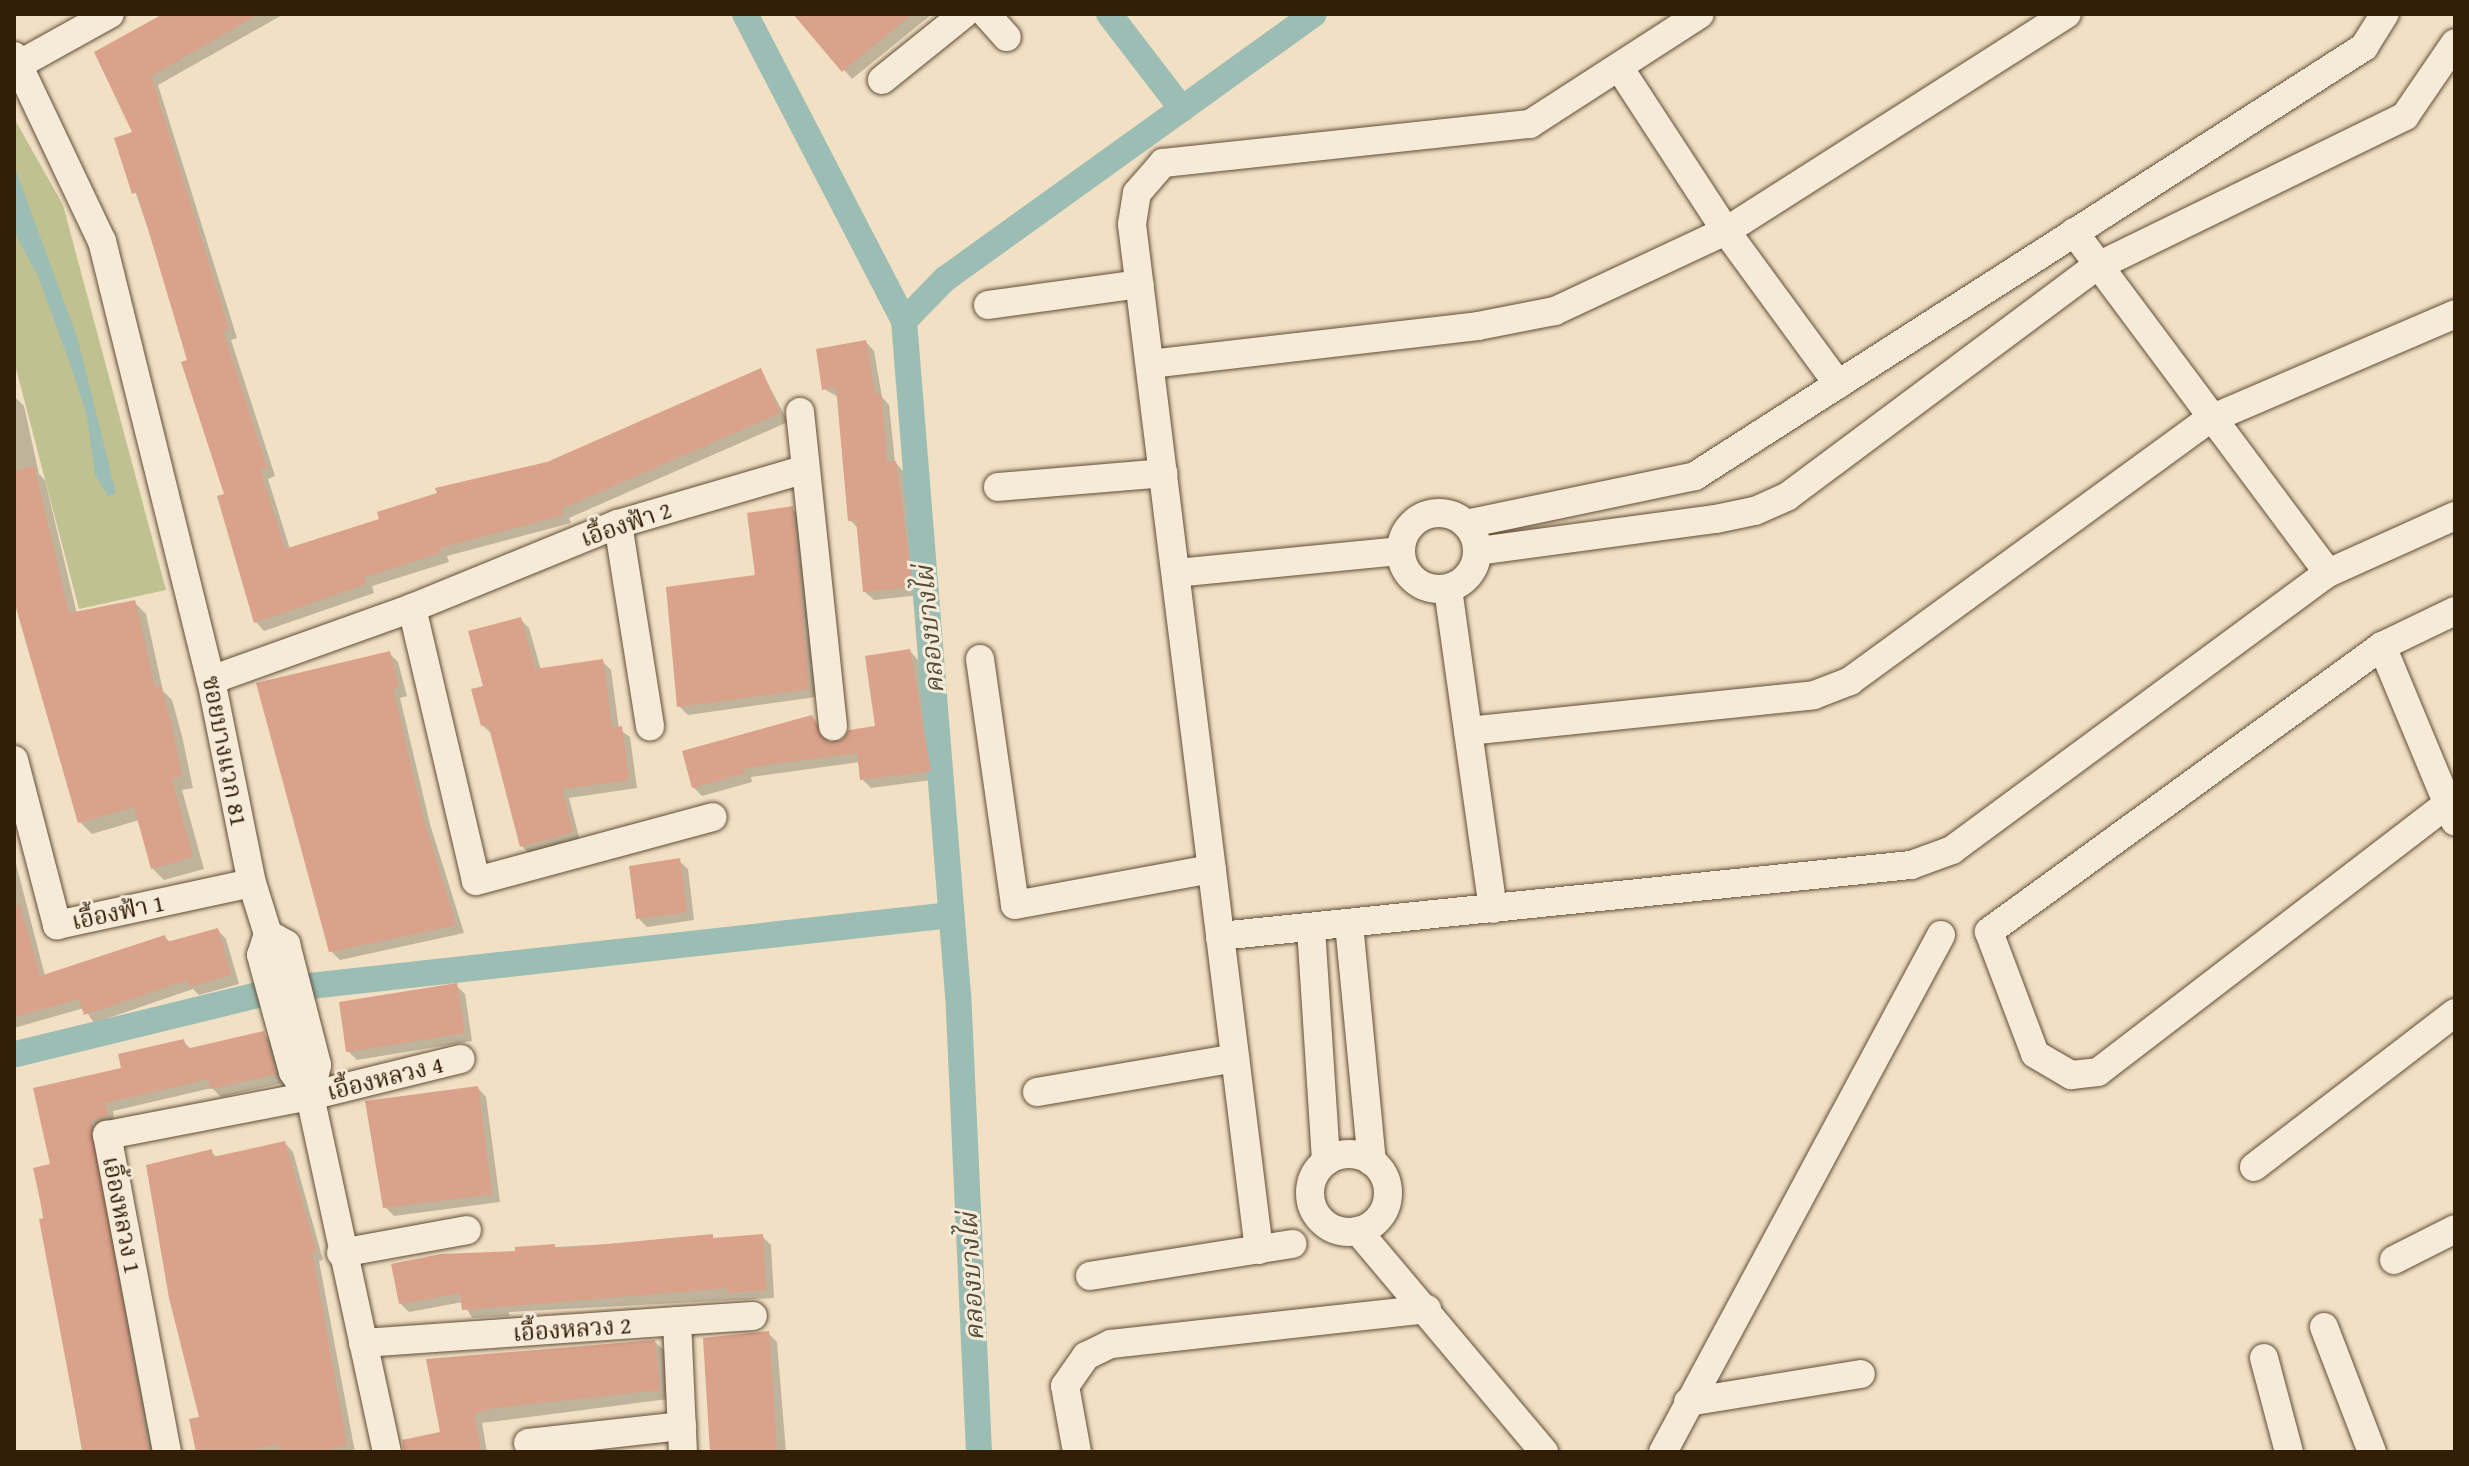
<!DOCTYPE html>
<meta charset="utf-8">
<style>
body{margin:0}
#map{position:relative;width:2469px;height:1466px;overflow:hidden;background:#f1e0c4;font-family:"Gentium Book Plus","Noto Serif Thai",serif}
div>[style]{position:absolute}
[style*='--x']{left:calc(var(--x)*1px);top:calc(var(--y)*1px);width:calc(var(--w)*1px);rotate:calc(var(--a)*1deg)}
.green>*{inset:0;background:#c0c190}
.water>*{inset:0;background:#9bbdb3}
.shadow>*{inset:0;background:#0003}
.canal>*{height:26px;margin:-13px;padding:0 13px;transform-origin:13px;border-radius:13px;background:#9bbdb3}
.building>*{inset:0;background:#daa18b}
.roads{filter:drop-shadow(0 0 2px #624e36) drop-shadow(0 0 2px #624e36)}
.minor>*{height:28px;margin:-14px;padding:0 14px;transform-origin:14px;border-radius:14px;background:#f6ebd9}
.minor>.ring{margin:-14px;padding:0;box-sizing:content-box;background:none;border:28px solid #f6ebd9;border-radius:50%}
span{translate:-50% -50%;white-space:nowrap;text-align:center;line-height:1.15;-webkit-text-stroke:6px #f6ebd9;paint-order:stroke}
.street-label{font-size:24px;color:#321d06}
.water-label{font-size:26px;color:#524d3a;font-style:italic}
.frame{position:absolute;inset:0;border:16px solid #321d06;pointer-events:none}
</style>
<div id="map">
<div class="green">
<div style="clip-path:polygon(14px 118px,63px 205px,166px 590px,79px 609px,14px 361px)"></div>
</div>
<div class="water">
<div style="clip-path:polygon(14px 165px,78px 340px,116px 493px,108px 496px,95px 475px,87px 416px,71px 367px,38px 276px,14px 232px)"></div>
</div>
<div class="shadow">
<div style="clip-path:polygon(170px 14px,284px 14px,158px 85px,237px 338px,231px 340px,275px 476px,268px 479px,290px 549px,548px 464px,761px 370px,788px 422px,569px 518px,571px 523px,447px 556px,449px 562px,372px 586px,374px 593px,264px 631px,256px 622px,227px 495px,168px 287px,117px 139px,135px 134px,97px 53px)"></div>
<div style="clip-path:polygon(795px 14px,932px 14px,852px 79px)"></div>
<div style="clip-path:polygon(866px 342px,874px 351px,882px 397px,889px 405px,895px 462px,904px 472px,921px 595px,874px 600px,865px 592px,859px 529px,850px 520px,838px 397px,824px 389px)"></div>
<div style="clip-path:polygon(14px 396px,24px 406px,39px 474px,45px 480px,77px 614px,134px 602px,146px 614px,163px 691px,172px 700px,182px 736px,193px 788px,182px 790px,204px 869px,164px 880px,152px 868px,139px 820px,92px 834px,80px 822px,14px 594px)"></div>
<div style="clip-path:polygon(792px 509px,801px 517px,816px 697px,688px 715px,679px 706px)"></div>
<div style="clip-path:polygon(520px 619px,529px 628px,541px 670px,602px 661px,611px 670px,619px 729px,630px 737px,637px 788px,569px 798px,580px 841px,530px 855px,522px 846px,491px 733px,482px 725px,485px 688px)"></div>
<div style="clip-path:polygon(910px 651px,918px 660px,939px 779px,871px 788px,862px 779px,860px 762px,751px 777px,752px 782px,702px 796px,693px 787px,811px 717px,830px 743px,877px 728px)"></div>
<div style="clip-path:polygon(389px 653px,398px 662px,407px 696px,400px 698px,430px 824px,464px 933px,340px 960px,331px 951px)"></div>
<div style="clip-path:polygon(14px 856px,45px 976px,165px 937px,171px 943px,218px 930px,226px 939px,239px 984px,199px 995px,193px 989px,94px 1023px,84px 1008px,14px 1028px)"></div>
<div style="clip-path:polygon(679px 861px,688px 869px,694px 920px,647px 927px,638px 918px)"></div>
<div style="clip-path:polygon(456px 985px,465px 994px,472px 1041px,357px 1060px,348px 1051px)"></div>
<div style="clip-path:polygon(264px 1034px,272px 1043px,283px 1083px,221px 1097px,212px 1088px,113px 1111px,155px 1452px,82px 1452px,35px 1169px,52px 1166px,123px 1069px,183px 1041px,192px 1050px)"></div>
<div style="clip-path:polygon(478px 1088px,486px 1097px,500px 1202px,394px 1216px,385px 1207px)"></div>
<div style="clip-path:polygon(285px 1143px,293px 1152px,323px 1260px,319px 1261px,355px 1452px,198px 1452px,211px 1152px,218px 1158px)"></div>
<div style="clip-path:polygon(762px 1236px,771px 1245px,774px 1298px,509px 1312px,509px 1316px,472px 1318px,463px 1302px,409px 1312px,400px 1303px,518px 1253px,517px 1249px)"></div>
<div style="clip-path:polygon(768px 1333px,777px 1342px,786px 1452px,713px 1452px)"></div>
<div style="clip-path:polygon(655px 1342px,664px 1350px,668px 1399px,482px 1423px,487px 1452px,424px 1452px,442px 1434px,428px 1361px)"></div>
</div>
<div class="canal">
<div style="--x:745;--y:14;--w:346;--a:62.6"></div>
<div style="--x:1109;--y:14;--w:120;--a:52.5"></div>
<div style="--x:16;--y:1054;--w:275;--a:-13.7"></div>
<div style="--x:283;--y:989;--w:672;--a:-6.32"></div>
<div style="--x:979;--y:1452;--w:457;--a:-92.6"></div>
<div style="--x:958;--y:995;--w:676;--a:-94.58"></div>
<div style="--x:904;--y:321;--w:59;--a:-45.7"></div>
<div style="--x:945;--y:279;--w:454;--a:-35.7"></div>
</div>
<div class="building">
<div style="clip-path:polygon(163px 14px,259px 14px,151px 76px,229px 329px,223px 331px,267px 468px,260px 470px,285px 549px,379px 519px,377px 512px,437px 493px,435px 488px,547px 462px,761px 368px,780px 413px,561px 509px,563px 515px,439px 548px,441px 553px,364px 577px,366px 584px,254px 623px,217px 496px,224px 494px,181px 362px,187px 360px,137px 192px,132px 194px,114px 138px,132px 132px,94px 52px)"></div>
<div style="clip-path:polygon(793px 14px,912px 14px,842px 72px)"></div>
<div style="clip-path:polygon(866px 340px,875px 394px,881px 394px,887px 462px,896px 461px,913px 587px,863px 592px,856px 520px,848px 521px,836px 387px,822px 390px,816px 349px)"></div>
<div style="clip-path:polygon(34px 466px,69px 613px,135px 600px,155px 687px,161px 686px,171px 722px,182px 776px,172px 779px,193px 857px,151px 869px,134px 807px,78px 823px,14px 601px,14px 471px)"></div>
<div style="clip-path:polygon(793px 506px,809px 689px,677px 707px,666px 587px,755px 575px,747px 513px)"></div>
<div style="clip-path:polygon(521px 617px,535px 669px,603px 659px,612px 728px,622px 726px,629px 780px,562px 789px,573px 832px,520px 847px,488px 724px,481px 726px,471px 689px,483px 686px,468px 631px)"></div>
<div style="clip-path:polygon(910px 649px,931px 771px,860px 780px,857px 753px,744px 768px,745px 773px,692px 788px,682px 751px,812px 715px,827px 742px,842px 740px,849px 730px,875px 726px,865px 656px)"></div>
<div style="clip-path:polygon(390px 651px,399px 687px,393px 689px,422px 813px,456px 925px,329px 952px,256px 683px)"></div>
<div style="clip-path:polygon(680px 858px,687px 912px,636px 919px,629px 866px)"></div>
<div style="clip-path:polygon(20px 905px,40px 976px,165px 935px,167px 942px,218px 928px,231px 975px,189px 987px,187px 980px,84px 1015px,79px 999px,14px 1017px,14px 906px)"></div>
<div style="clip-path:polygon(457px 983px,465px 1033px,346px 1052px,339px 1002px)"></div>
<div style="clip-path:polygon(264px 1031px,276px 1074px,210px 1089px,208px 1079px,105px 1103px,108px 1116px,91px 1120px,149px 1452px,83px 1452px,39px 1219px,44px 1218px,33px 1168px,50px 1164px,33px 1088px,121px 1068px,118px 1054px,184px 1039px,186px 1049px)"></div>
<div style="clip-path:polygon(478px 1086px,492px 1194px,383px 1208px,365px 1101px)"></div>
<div style="clip-path:polygon(285px 1141px,316px 1251px,312px 1252px,347px 1445px,319px 1452px,280px 1452px,278px 1444px,243px 1452px,196px 1452px,189px 1419px,199px 1417px,169px 1298px,146px 1165px,212px 1149px,213px 1157px)"></div>
<div style="clip-path:polygon(713px 1234px,713px 1238px,763px 1234px,766px 1290px,727px 1293px,727px 1288px,462px 1310px,460px 1293px,399px 1304px,391px 1264px,441px 1254px,515px 1251px,515px 1247px,555px 1244px,555px 1249px)"></div>
<div style="clip-path:polygon(769px 1331px,777px 1452px,710px 1452px,703px 1338px)"></div>
<div style="clip-path:polygon(655px 1340px,660px 1390px,494px 1408px,474px 1414px,481px 1452px,404px 1452px,402px 1440px,440px 1432px,426px 1359px)"></div>
</div>
<div class="roads">
<div class="minor">
<div style="--x:986;--y:14;--w:31;--a:48"></div>
<div style="--x:14;--y:56;--w:205;--a:64.6"></div>
<div style="--x:102;--y:241;--w:452;--a:76.1"></div>
<div style="--x:211;--y:680;--w:207;--a:78.6"></div>
<div style="--x:252;--y:883;--w:53;--a:72.6"></div>
<div style="--x:268;--y:934;--w:21;--a:29"></div>
<div style="--x:286;--y:944;--w:125;--a:75.6"></div>
<div style="--x:317;--y:1065;--w:32;--a:103"></div>
<div style="--x:310;--y:1096;--w:364;--a:77.8"></div>
<div style="--x:18;--y:65;--w:105;--a:-29"></div>
<div style="--x:1619;--y:67;--w:196;--a:56.9"></div>
<div style="--x:1726;--y:231;--w:190;--a:53.8"></div>
<div style="--x:882;--y:80;--w:105;--a:-38.8"></div>
<div style="--x:2074;--y:232;--w:425;--a:53.3"></div>
<div style="--x:988;--y:305;--w:153;--a:-7.9"></div>
<div style="--x:1150;--y:364;--w:330;--a:-6.6"></div>
<div style="--x:1478;--y:326;--w:78;--a:-11"></div>
<div style="--x:1555;--y:311;--w:189;--a:-25.1"></div>
<div style="--x:1726;--y:231;--w:404;--a:-32.5"></div>
<div style="--x:800;--y:412;--w:316;--a:84"></div>
<div style="--x:998;--y:487;--w:166;--a:-4.8"></div>
<div class="ring" style="left:1401px;top:513px;width:48px;height:48px"></div>
<div style="--x:618;--y:524;--w:205;--a:81"></div>
<div style="--x:1466;--y:524;--w:234;--a:-11.8"></div>
<div style="--x:1695;--y:476;--w:795;--a:-32.67"></div>
<div style="--x:2364;--y:47;--w:39;--a:-58"></div>
<div style="--x:1478;--y:551;--w:240;--a:-7.7"></div>
<div style="--x:1716;--y:519;--w:40;--a:-12"></div>
<div style="--x:1755;--y:511;--w:36;--a:-24"></div>
<div style="--x:1788;--y:496;--w:382;--a:-36.7"></div>
<div style="--x:2094;--y:268;--w:346;--a:-26"></div>
<div style="--x:2405;--y:116;--w:88;--a:-55.6"></div>
<div style="--x:1176;--y:573;--w:225;--a:-5.6"></div>
<div style="--x:1448;--y:589;--w:323;--a:82"></div>
<div style="--x:412;--y:608;--w:280;--a:76.8"></div>
<div style="--x:476;--y:881;--w:245;--a:-15.1"></div>
<div style="--x:2455;--y:611;--w:81;--a:154.4"></div>
<div style="--x:2382;--y:646;--w:486;--a:144"></div>
<div style="--x:1989;--y:932;--w:130;--a:69.3"></div>
<div style="--x:2035;--y:1054;--w:42;--a:30.3"></div>
<div style="--x:2071;--y:1075;--w:27;--a:-6"></div>
<div style="--x:2098;--y:1072;--w:450;--a:-37.5"></div>
<div style="--x:2382;--y:646;--w:190;--a:67.4"></div>
<div style="--x:980;--y:659;--w:248;--a:81.9"></div>
<div style="--x:1015;--y:905;--w:200;--a:-10.4"></div>
<div style="--x:211;--y:680;--w:214;--a:-19.7"></div>
<div style="--x:412;--y:608;--w:222;--a:-22.2"></div>
<div style="--x:618;--y:524;--w:193;--a:-16.3"></div>
<div style="--x:1468;--y:731;--w:348;--a:-5.9"></div>
<div style="--x:1814;--y:695;--w:39;--a:-21"></div>
<div style="--x:1850;--y:681;--w:443;--a:-36.1"></div>
<div style="--x:2208;--y:420;--w:269;--a:-23.2"></div>
<div style="--x:14;--y:760;--w:171;--a:75.4"></div>
<div style="--x:57;--y:925;--w:199;--a:-12.2"></div>
<div style="--x:1349;--y:924;--w:239;--a:84.5"></div>
<div style="--x:1311;--y:928;--w:234;--a:86.3"></div>
<div style="--x:268;--y:934;--w:22;--a:108"></div>
<div style="--x:261;--y:955;--w:121;--a:74.7"></div>
<div style="--x:293;--y:1072;--w:29;--a:55"></div>
<div style="--x:1220;--y:936;--w:695;--a:-5.87"></div>
<div style="--x:1911;--y:865;--w:44;--a:-20.1"></div>
<div style="--x:1952;--y:850;--w:467;--a:-36.4"></div>
<div style="--x:2328;--y:573;--w:139;--a:-24.2"></div>
<div style="--x:1037;--y:1092;--w:201;--a:-9.7"></div>
<div class="ring" style="left:1310px;top:1154px;width:50px;height:50px"></div>
<div style="--x:2254;--y:1167;--w:253;--a:-37.5"></div>
<div style="--x:1358;--y:1231;--w:289;--a:49.9"></div>
<div style="--x:1259;--y:1250;--w:1034;--a:-97.06"></div>
<div style="--x:1132;--y:224;--w:31;--a:-81"></div>
<div style="--x:1137;--y:193;--w:40;--a:-49"></div>
<div style="--x:1163;--y:163;--w:369;--a:-6.1"></div>
<div style="--x:1530;--y:124;--w:202;--a:-32.9"></div>
<div style="--x:341;--y:1253;--w:128;--a:-10.3"></div>
<div style="--x:2394;--y:1260;--w:68;--a:-26.9"></div>
<div style="--x:1090;--y:1276;--w:205;--a:-9"></div>
<div style="--x:677;--y:1321;--w:76;--a:-3.8"></div>
<div style="--x:2324;--y:1327;--w:134;--a:69"></div>
<div style="--x:363;--y:1343;--w:315;--a:-4"></div>
<div style="--x:677;--y:1321;--w:131;--a:87.4"></div>
<div style="--x:2264;--y:1358;--w:97;--a:75.1"></div>
<div style="--x:1688;--y:1402;--w:175;--a:-9.2"></div>
<div style="--x:528;--y:1443;--w:155;--a:-6.3"></div>
<div style="--x:167;--y:1452;--w:323;--a:-100.7"></div>
<div style="--x:107;--y:1135;--w:207;--a:-10.9"></div>
<div style="--x:310;--y:1096;--w:155;--a:-13.8"></div>
<div style="--x:1077;--y:1452;--w:67;--a:-100.3"></div>
<div style="--x:1065;--y:1386;--w:37;--a:-55"></div>
<div style="--x:1086;--y:1356;--w:28;--a:-26"></div>
<div style="--x:1111;--y:1344;--w:318;--a:-6.3"></div>
<div style="--x:1663;--y:1452;--w:587;--a:-61.73"></div>
</div>
</div>
<div class="street-label">
<span style="left:626px;top:524px;rotate:-19deg">เอื้องฟ้า 2</span>
<span style="left:225px;top:751px;rotate:79deg">ซอยบางแวก 81</span>
<span style="left:118px;top:912px;rotate:-12deg">เอื้องฟ้า 1</span>
<span style="left:385px;top:1078px;rotate:-14deg">เอื้องหลวง 4</span>
<span style="left:122px;top:1215px;rotate:79deg">เอิ้องหลวง 1</span>
<span style="left:572px;top:1329px;rotate:-4deg">เอื้องหลวง 2</span>
</div>
<div class="water-label">
<span style="left:929px;top:630px;rotate:-95deg">คลองบางไผ่</span>
<span style="left:971px;top:1277px;rotate:-93deg">คลองบางไผ่</span>
</div>
<div class="frame"></div>
</div>
